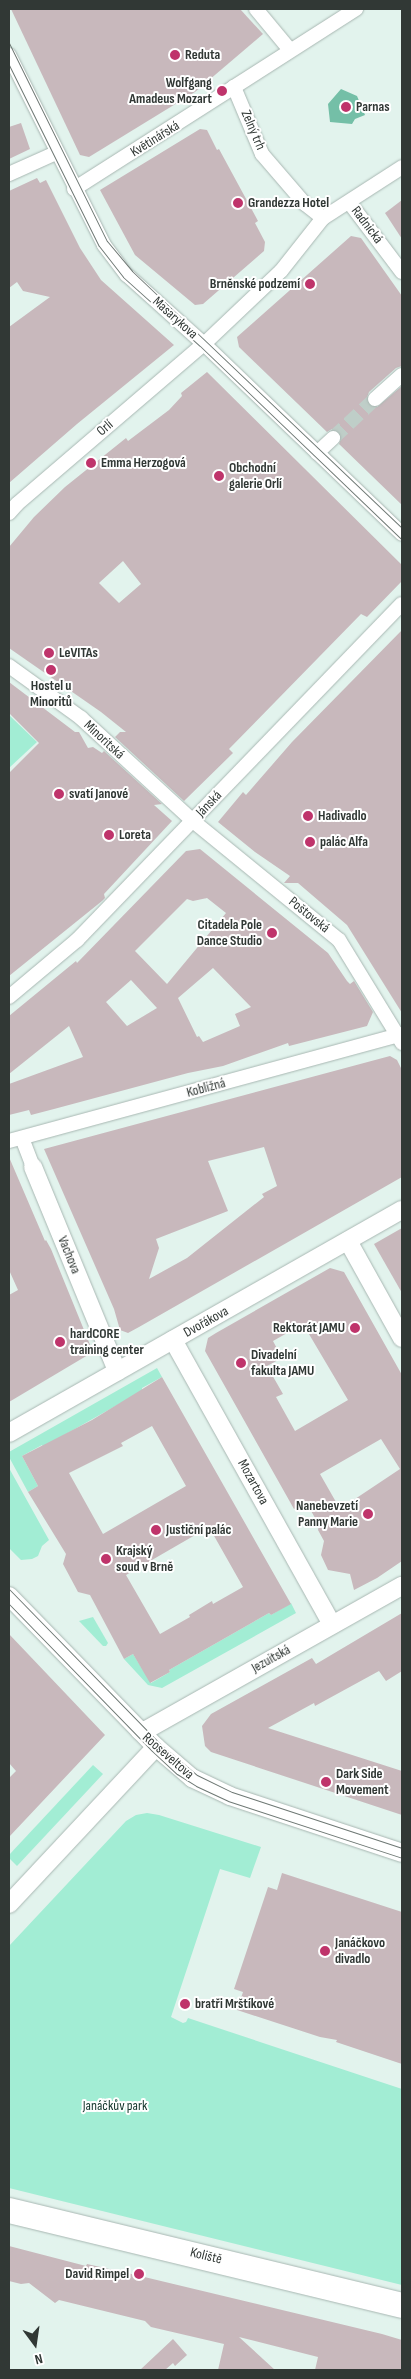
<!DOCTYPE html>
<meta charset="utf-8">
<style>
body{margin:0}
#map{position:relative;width:411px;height:2379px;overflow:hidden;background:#e2f3ed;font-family:"Sofia Sans Condensed",sans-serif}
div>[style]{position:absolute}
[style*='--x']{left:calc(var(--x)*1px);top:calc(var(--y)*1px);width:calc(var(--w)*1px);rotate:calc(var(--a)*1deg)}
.green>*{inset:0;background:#a2edd4}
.water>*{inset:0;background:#74bfa7}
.building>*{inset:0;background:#c8b8bc}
.pedestrian-tunnel>*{height:14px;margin-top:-7px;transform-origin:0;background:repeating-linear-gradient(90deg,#bfcec8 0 14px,transparent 0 21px)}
.roads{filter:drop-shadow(0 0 1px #a8b7b2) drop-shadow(0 0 1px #a8b7b2)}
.pedestrian>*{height:14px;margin:-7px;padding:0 7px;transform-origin:7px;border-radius:7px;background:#fff}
.minor>*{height:18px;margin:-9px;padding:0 9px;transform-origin:9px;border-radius:9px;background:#fff}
.secondary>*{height:25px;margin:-12.5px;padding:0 12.5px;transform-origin:12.5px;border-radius:12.5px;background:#fff}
.tram>*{height:1px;margin:-0.5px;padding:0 0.5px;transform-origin:0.5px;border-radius:0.5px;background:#6e7874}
.dots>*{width:14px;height:14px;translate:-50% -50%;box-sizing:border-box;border:2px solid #fff;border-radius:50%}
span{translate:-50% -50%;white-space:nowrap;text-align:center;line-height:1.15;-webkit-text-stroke:4px #fff;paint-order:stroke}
.poi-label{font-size:14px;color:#313835;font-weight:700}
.left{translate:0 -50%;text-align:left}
.right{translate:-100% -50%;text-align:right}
.street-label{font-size:14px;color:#313835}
.park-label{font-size:14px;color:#11342a}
.frame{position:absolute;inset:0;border:10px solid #313835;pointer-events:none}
.north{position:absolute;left:10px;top:2319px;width:50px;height:50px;-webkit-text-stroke:4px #fff;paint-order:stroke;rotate:166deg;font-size:14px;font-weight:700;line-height:20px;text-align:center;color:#313835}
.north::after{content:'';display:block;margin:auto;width:18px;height:22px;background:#313835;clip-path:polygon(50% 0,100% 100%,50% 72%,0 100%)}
</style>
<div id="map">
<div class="green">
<div style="clip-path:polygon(9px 715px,37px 742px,9px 768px)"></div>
<div style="clip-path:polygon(157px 1368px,162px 1377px,142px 1388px,142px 1391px,43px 1447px,42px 1445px,22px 1456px,38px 1486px,28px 1492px,9px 1457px,9px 1452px)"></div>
<div style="clip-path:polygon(9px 1468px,49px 1540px,42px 1546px,38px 1556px,32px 1559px,21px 1560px,9px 1548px)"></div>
<div style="clip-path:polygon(291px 1603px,296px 1613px,162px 1688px,148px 1685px,124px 1659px,133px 1654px,151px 1683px,170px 1672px,169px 1670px,269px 1613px,271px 1615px)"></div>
<div style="clip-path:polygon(93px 1617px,108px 1643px,106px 1646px,103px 1646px,79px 1621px)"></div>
<div style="clip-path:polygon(93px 1765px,103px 1774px,17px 1866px,9px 1858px,9px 1855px)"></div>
<div style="clip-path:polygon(147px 1813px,159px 1815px,261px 1847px,250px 1878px,220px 1869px,171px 2017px,183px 2023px,186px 2022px,188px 2018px,402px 2089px,402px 2285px,9px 2188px,9px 1946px,126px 1821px,136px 1815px)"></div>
</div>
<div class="water">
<div style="clip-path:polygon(341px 89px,357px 96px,365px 115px,355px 119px,352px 124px,330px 122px,328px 104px)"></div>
</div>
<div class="building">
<div style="clip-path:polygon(11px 9px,240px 9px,263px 34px,195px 92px,89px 157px,80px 155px)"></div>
<div style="clip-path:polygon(21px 123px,30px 149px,9px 159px,9px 127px)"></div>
<div style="clip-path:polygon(200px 129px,207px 130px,217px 150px,219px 149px,258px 221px,255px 223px,265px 242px,264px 251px,203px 304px,195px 305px,135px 255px,100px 190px)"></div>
<div style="clip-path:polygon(37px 178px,40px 183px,46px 180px,80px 248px,101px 280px,174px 345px,77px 424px,9px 483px,9px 327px,50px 297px,23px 291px,17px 282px,9px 288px,9px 191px)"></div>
<div style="clip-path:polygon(402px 200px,402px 239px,385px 213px)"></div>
<div style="clip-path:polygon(351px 236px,361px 238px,402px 296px,402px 366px,396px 368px,369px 392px,366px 400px,369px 405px,377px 407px,402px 386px,402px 505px,339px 444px,342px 436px,339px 432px,332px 429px,327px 432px,239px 347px,237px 337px)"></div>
<div style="clip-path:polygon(evenodd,207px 372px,402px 565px,402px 581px,367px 617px,361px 614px,229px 749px,233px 753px,184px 801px,115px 737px,120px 732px,126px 732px,101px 712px,9px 648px,9px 547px,34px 517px,65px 487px,126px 438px,128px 441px,169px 410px,182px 396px,181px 393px,207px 372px,123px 561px,141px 584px,119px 603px,99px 583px,123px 561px)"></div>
<div style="clip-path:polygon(402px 630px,402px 1013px,347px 925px,298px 883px,284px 883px,290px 876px,255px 852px,218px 822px,243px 792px,246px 795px,292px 742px)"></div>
<div style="clip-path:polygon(9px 682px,75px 732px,79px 732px,88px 748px,93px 747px,102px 753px,104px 751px,162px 804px,154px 805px,172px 821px,104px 894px,105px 898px,102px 901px,9px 976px,9px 773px,39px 743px,9px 713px)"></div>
<div style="clip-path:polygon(evenodd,200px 849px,328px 953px,347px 981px,350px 984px,354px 981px,373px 1012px,367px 1026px,289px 1046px,288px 1043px,223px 1066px,188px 1073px,54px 1109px,31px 1115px,29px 1110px,9px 1115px,9px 1084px,83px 1057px,69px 1026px,9px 1074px,9px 1016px,76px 961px,77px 963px,186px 851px,200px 849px,207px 898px,226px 913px,167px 984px,135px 951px,187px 899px,193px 901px,207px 898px,200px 849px,213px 968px,251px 1007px,235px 1014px,240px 1026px,203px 1042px,199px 1036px,197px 1037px,178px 998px,213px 968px,200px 849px,131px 980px,157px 1008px,127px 1026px,106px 1002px,131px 980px)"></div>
<div style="clip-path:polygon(evenodd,390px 1056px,397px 1060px,402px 1070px,402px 1177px,139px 1327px,128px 1333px,120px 1330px,114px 1309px,44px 1149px,390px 1056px,264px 1147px,277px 1186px,262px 1194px,264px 1197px,187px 1258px,149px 1279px,159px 1248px,156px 1239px,228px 1211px,208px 1161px,264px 1147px)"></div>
<div style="clip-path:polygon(9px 1157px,45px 1241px,46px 1240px,51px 1249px,93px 1352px,9px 1402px,9px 1295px,18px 1290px,9px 1270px)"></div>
<div style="clip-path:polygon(402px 1228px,402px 1293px,374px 1244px)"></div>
<div style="clip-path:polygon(evenodd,330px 1268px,344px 1272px,402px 1375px,402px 1561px,377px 1578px,354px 1590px,350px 1574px,328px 1570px,321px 1555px,324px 1541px,318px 1530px,319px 1525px,306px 1502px,294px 1509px,205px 1351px,208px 1338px,216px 1333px,330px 1268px,303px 1324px,348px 1400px,295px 1431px,276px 1397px,283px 1394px,267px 1366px,282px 1358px,273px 1341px,303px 1324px,330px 1268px,381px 1439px,400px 1469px,340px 1509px,320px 1474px,381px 1439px)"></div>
<div style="clip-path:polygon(evenodd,162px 1377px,291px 1604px,271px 1615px,269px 1613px,169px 1670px,170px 1672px,150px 1683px,133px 1654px,124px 1659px,90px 1595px,78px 1592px,63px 1564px,66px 1554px,28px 1492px,38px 1486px,22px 1456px,92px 1420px,162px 1377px,152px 1426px,186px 1486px,103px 1534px,69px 1473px,123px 1446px,121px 1443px,152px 1426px,162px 1377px,209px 1527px,243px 1587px,213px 1604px,212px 1601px,189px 1615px,190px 1617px,160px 1634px,126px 1575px,209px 1527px)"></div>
<div style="clip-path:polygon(402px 1613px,402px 1671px,386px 1681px,379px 1671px,315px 1706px,314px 1703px,268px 1728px,402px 1771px,402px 1815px,211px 1752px,205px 1746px,202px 1726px,211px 1714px,312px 1658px,316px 1664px)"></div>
<div style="clip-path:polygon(9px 1634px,105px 1735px,9px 1837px,9px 1778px,16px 1771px,9px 1763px)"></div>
<div style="clip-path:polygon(282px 1873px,402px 1912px,402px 2064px,336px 2042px,337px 2040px,320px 2037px,237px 2010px,243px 1992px,234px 1989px,268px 1887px,277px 1890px)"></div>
<div style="clip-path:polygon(9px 2246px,86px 2266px,87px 2264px,136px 2275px,382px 2334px,402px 2340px,402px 2370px,315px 2370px,318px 2357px,239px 2337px,275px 2370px,218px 2370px,224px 2344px,151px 2327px,145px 2321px,59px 2300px,55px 2303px,29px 2283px,21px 2284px,9px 2281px)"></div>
<div style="clip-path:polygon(173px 2339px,187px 2355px,175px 2366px,173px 2363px,165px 2370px,140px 2370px)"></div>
</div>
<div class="pedestrian-tunnel">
<div style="--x:333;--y:438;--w:57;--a:-42.9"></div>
</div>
<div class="roads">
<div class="pedestrian">
<div style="--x:256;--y:9;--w:53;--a:50.3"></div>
<div style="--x:9;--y:55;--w:212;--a:63.4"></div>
<div style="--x:104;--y:245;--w:38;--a:53"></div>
<div style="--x:127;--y:275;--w:103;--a:41.9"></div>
<div style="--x:204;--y:344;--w:274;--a:43.8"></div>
<div style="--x:9;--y:174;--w:51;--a:-24.1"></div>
<div style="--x:74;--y:189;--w:190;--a:-32.5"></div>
<div style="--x:349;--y:202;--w:88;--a:52.9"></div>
<div style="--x:323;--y:218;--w:23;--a:-142"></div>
<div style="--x:305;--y:204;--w:66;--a:-130.7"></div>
<div style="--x:262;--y:154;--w:73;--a:-112.7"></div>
<div style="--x:234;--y:87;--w:145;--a:-32.6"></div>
<div style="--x:375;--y:399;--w:36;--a:-42"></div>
<div style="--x:317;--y:453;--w:22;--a:-43"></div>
<div style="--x:9;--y:513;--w:12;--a:-48"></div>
<div style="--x:17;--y:504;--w:246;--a:-40.6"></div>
<div style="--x:204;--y:344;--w:106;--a:-43.5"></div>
<div style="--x:281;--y:271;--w:68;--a:-51.6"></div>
<div style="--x:323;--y:218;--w:94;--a:-32.8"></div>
<div style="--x:9;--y:666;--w:89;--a:35.8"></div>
<div style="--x:81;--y:718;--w:152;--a:42.6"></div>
<div style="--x:193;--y:821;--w:188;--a:39.2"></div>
<div style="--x:339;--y:940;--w:121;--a:58.5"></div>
<div style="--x:9;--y:997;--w:89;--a:-40"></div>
<div style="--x:77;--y:940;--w:467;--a:-46"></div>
<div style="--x:22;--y:1138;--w:31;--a:69"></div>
<div style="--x:9;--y:1141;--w:407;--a:-15.2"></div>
</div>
<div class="minor">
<div style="--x:33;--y:1167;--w:221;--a:67.6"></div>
<div style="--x:348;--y:1241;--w:111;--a:60.9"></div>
<div style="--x:173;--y:1340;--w:326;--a:60.8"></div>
<div style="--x:9;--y:1433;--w:452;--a:-29.6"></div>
<div style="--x:9;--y:1596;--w:211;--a:45.8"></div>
<div style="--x:156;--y:1747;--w:48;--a:40.7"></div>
<div style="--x:192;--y:1778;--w:42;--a:25.3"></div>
<div style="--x:230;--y:1796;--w:181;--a:18.3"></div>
<div style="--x:140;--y:1731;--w:6;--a:-9"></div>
<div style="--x:146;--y:1730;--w:294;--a:-29.4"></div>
<div style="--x:9;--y:1904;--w:215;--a:-46.9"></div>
</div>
<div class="secondary">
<div style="--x:9;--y:2210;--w:404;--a:13.6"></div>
</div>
</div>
<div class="tram">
<div style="--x:9;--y:43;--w:221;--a:63.7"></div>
<div style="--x:107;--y:241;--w:39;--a:50"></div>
<div style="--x:132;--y:271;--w:373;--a:43.6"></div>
<div style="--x:9;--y:65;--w:202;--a:63.6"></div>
<div style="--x:99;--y:246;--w:39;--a:52"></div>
<div style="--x:123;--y:277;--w:103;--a:41.9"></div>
<div style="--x:200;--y:346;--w:280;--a:43.8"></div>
<div style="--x:9;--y:1589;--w:216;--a:45.7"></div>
<div style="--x:160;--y:1744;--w:48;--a:40"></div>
<div style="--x:197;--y:1775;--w:39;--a:26"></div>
<div style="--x:232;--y:1792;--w:179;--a:18.2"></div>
<div style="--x:9;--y:1604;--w:205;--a:45.8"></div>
<div style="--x:152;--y:1751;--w:34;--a:43"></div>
<div style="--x:177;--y:1774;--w:22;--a:32"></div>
<div style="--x:196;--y:1786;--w:35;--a:25"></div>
<div style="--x:228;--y:1801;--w:183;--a:18.1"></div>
</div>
<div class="dots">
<div style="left:175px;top:55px;background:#bf346b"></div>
<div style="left:222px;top:91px;background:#bf346b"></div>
<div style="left:346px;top:107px;background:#bf346b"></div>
<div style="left:238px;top:203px;background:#bf346b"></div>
<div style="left:310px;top:284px;background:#bf346b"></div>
<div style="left:91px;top:463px;background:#bf346b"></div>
<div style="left:219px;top:476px;background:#bf346b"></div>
<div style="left:49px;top:653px;background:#bf346b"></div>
<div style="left:51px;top:670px;background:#bf346b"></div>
<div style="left:59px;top:794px;background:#bf346b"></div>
<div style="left:308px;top:816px;background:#bf346b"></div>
<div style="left:109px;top:835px;background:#bf346b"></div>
<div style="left:310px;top:842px;background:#bf346b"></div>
<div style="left:272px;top:933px;background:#bf346b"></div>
<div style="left:355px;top:1328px;background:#bf346b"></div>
<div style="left:60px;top:1342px;background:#bf346b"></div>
<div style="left:241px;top:1363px;background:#bf346b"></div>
<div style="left:368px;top:1514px;background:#bf346b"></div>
<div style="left:156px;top:1530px;background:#bf346b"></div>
<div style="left:106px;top:1559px;background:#bf346b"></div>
<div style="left:326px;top:1782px;background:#bf346b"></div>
<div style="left:325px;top:1951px;background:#bf346b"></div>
<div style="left:185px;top:2004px;background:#bf346b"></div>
<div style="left:139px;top:2274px;background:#bf346b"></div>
</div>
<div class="poi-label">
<span class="left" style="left:185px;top:55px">Reduta</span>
<span class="right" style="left:212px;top:91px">Wolfgang<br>Amadeus Mozart</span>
<span class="left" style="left:356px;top:107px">Parnas</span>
<span class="left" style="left:248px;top:203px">Grandezza Hotel</span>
<span class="right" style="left:300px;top:284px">Brněnské podzemí</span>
<span class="left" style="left:101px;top:463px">Emma Herzogová</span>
<span class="left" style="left:229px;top:476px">Obchodní<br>galerie Orlí</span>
<span class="left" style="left:59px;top:653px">LeVITAs</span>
<span style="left:51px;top:694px">Hostel u<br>Minoritů</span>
<span class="left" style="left:69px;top:794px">svatí Janové</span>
<span class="left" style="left:318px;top:816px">Hadivadlo</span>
<span class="left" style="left:119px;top:835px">Loreta</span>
<span class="left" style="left:320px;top:842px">palác Alfa</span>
<span class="right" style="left:262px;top:933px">Citadela Pole<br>Dance Studio</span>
<span class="right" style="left:345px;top:1328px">Rektorát JAMU</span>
<span class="left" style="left:70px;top:1342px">hardCORE<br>training center</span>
<span class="left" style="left:251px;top:1363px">Divadelní<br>fakulta JAMU</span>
<span class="right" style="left:358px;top:1514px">Nanebevzetí<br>Panny Marie</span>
<span class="left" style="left:166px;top:1530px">Justiční palác</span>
<span class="left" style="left:116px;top:1559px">Krajský<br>soud v Brně</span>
<span class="left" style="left:336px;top:1782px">Dark Side<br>Movement</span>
<span class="left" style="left:335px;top:1951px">Janáčkovo<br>divadlo</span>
<span class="left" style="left:195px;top:2004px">bratři Mrštíkové</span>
<span class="right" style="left:129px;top:2274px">David Rimpel</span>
</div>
<div class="street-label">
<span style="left:253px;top:130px;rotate:67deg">Zelný trh</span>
<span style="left:155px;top:139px;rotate:-32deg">Květinářská</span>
<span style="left:367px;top:225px;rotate:53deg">Radnická</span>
<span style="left:175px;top:318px;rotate:42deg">Masarykova</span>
<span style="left:105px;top:428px;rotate:-41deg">Orlí</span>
<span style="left:104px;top:740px;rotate:43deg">Minoritská</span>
<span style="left:209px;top:804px;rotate:-46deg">Jánská</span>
<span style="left:309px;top:915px;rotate:39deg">Poštovská</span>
<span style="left:206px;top:1088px;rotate:-15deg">Kobližná</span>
<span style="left:69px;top:1255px;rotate:68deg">Vachova</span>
<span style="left:206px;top:1322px;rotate:-29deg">Dvořákova</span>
<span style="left:253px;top:1482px;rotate:61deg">Mozartova</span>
<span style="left:271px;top:1659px;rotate:-29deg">Jezuitská</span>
<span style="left:168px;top:1756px;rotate:41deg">Rooseveltova</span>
<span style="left:206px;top:2256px;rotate:14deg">Koliště</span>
</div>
<div class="park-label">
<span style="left:115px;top:2106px">Janáčkův park</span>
</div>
<div class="frame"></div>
<div class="north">N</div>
</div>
